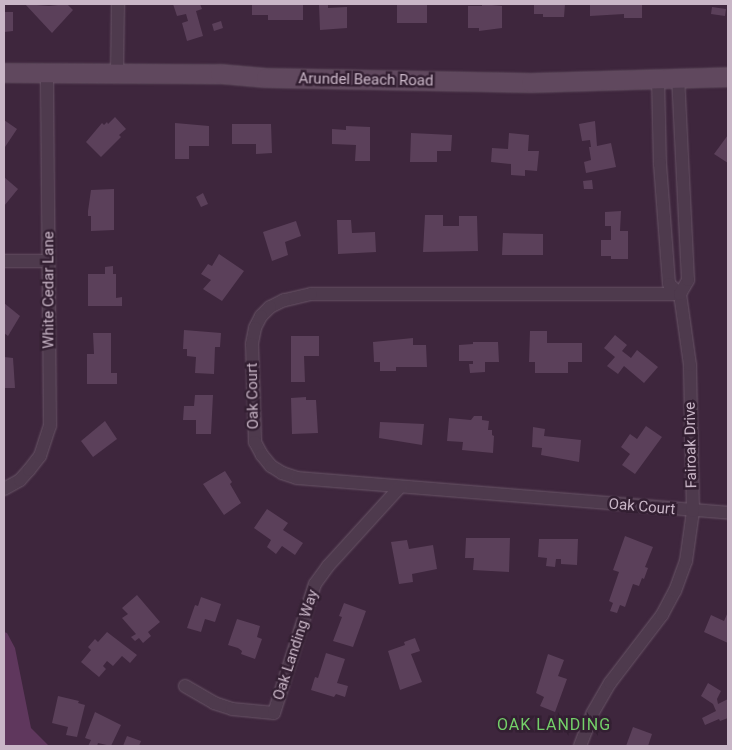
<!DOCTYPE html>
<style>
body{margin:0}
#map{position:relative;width:732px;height:750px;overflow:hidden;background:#3e263d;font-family:Roboto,sans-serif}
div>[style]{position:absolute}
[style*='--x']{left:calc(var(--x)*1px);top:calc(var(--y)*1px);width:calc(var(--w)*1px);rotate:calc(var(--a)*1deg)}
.water>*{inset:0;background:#5f375d}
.building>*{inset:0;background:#5b405a}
.roads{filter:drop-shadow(0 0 1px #695567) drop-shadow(0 0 1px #695567)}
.street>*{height:12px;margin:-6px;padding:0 6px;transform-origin:6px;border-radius:6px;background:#4e3a4d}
.secondary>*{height:18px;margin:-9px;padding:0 9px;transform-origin:9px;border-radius:9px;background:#60485e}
span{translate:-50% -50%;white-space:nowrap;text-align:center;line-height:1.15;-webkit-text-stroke:5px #331f32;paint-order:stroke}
.street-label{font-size:15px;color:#c9b6c7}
.neighbourhood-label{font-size:16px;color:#74d069;letter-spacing:1px}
.frame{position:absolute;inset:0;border:5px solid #c9b6c7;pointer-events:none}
</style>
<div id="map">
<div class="water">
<div style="clip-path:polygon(4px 632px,7px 633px,15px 648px,31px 728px,49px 746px,4px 746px)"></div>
</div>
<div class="building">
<div style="clip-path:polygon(25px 4px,49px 6px,67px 4px,73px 10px,52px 33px)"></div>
<div style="clip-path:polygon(173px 4px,200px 4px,202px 9px,196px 11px,203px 36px,187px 41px,182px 23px,188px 21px,186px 14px,177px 16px)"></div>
<div style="clip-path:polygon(252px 4px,303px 4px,303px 20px,268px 20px,268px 15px,252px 15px)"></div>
<div style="clip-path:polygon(319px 4px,328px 4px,328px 8px,347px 7px,347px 28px,320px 30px)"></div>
<div style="clip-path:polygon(397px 4px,427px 4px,427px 23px,397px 23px)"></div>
<div style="clip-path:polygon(482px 4px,502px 6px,502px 28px,479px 31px,479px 28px,468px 28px,468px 6px,482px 6px)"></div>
<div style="clip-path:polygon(534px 4px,565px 4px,564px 17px,543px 17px,543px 14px,534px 14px)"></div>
<div style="clip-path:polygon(590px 4px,642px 4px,642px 18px,624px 18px,624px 14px,590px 16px)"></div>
<div style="clip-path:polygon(712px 7px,726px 9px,725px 16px,711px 14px)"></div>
<div style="clip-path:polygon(4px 12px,13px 12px,13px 31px,4px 32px)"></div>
<div style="clip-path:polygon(221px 21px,223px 28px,214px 31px,212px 24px)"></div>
<div style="clip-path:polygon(115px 117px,126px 129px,119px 135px,121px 137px,101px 157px,86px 142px,102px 123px,104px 125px,107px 122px,108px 124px)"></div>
<div style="clip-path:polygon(4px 120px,17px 129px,5px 147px,4px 146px)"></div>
<div style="clip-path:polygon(595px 121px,597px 146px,611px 143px,616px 167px,586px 173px,584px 162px,591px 160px,589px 147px,591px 147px,590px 140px,582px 141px,579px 124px)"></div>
<div style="clip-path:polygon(175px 123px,209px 126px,209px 146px,189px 146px,189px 159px,175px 159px)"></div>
<div style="clip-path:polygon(232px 124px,271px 124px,272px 153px,256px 154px,256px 144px,232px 144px)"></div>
<div style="clip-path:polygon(346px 126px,370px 127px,370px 161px,355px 161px,356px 145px,332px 144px,332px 129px,346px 130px)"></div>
<div style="clip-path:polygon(411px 133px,452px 135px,451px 151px,437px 151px,437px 162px,410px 162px)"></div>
<div style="clip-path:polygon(509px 133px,529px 135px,528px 151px,539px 151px,537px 171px,525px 170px,525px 176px,511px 175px,511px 164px,491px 162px,492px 148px,508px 149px)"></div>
<div style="clip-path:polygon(728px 135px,728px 163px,714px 154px)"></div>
<div style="clip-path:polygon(4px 177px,18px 189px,4px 206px)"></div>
<div style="clip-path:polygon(592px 180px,593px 189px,584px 189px,583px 181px)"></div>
<div style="clip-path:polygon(114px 189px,114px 230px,91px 231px,91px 216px,88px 216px,88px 211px,91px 190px)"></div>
<div style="clip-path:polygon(203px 193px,208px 204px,201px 207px,196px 197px)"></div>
<div style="clip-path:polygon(621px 211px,620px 231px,628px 231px,628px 259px,611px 259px,611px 256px,601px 256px,601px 240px,611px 240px,611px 226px,605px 226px,605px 212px)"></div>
<div style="clip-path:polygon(425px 215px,443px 215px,443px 226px,459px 226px,459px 216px,477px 216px,478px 251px,423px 252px)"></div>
<div style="clip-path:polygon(337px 220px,351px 220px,352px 233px,375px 232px,376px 252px,338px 254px)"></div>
<div style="clip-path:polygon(296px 221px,301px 236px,285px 242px,288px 255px,272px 261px,263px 232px)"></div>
<div style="clip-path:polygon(503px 233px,543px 234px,543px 255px,502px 255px)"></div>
<div style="clip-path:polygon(219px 254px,244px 271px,222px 301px,203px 289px,211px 280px,201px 274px,208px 264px,212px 266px)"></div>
<div style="clip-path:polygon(113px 266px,113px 274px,116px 274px,116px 298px,122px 297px,122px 306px,88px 306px,88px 274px,105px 274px,105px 267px)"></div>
<div style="clip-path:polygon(4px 303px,20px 316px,8px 336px,4px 333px)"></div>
<div style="clip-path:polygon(184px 330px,221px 333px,220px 347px,215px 347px,214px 374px,195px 373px,196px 357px,187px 356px,187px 349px,183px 349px)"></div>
<div style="clip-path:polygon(530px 331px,547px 331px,547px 343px,582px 343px,582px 362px,568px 362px,568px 373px,535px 373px,535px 362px,529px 362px)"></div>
<div style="clip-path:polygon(93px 333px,111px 333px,111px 373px,117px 373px,117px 384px,87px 384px,87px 354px,94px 354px)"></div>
<div style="clip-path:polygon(615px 335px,627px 345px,622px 351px,631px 358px,637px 350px,658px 367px,644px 383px,624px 366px,618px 374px,607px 366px,615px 357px,604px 348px)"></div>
<div style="clip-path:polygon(291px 336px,319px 336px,319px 356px,304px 356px,305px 382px,291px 382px)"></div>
<div style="clip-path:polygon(413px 338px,413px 345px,426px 345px,427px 367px,396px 367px,396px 371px,380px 371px,380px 362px,374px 362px,373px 342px)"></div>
<div style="clip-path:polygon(473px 342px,498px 342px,499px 362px,485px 362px,485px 372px,470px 373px,469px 364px,473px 364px,473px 361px,459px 361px,459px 345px,473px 344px)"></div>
<div style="clip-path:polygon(4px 357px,13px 358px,15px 388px,4px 388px)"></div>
<div style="clip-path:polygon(195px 395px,213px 395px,211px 434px,196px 434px,196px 420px,183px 420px,184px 406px,194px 406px)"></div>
<div style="clip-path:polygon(306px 397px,306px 400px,316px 400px,318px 433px,292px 434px,291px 398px)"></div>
<div style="clip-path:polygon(474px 416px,482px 416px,482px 420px,489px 421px,488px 430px,492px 430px,492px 435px,494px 436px,493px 453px,462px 450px,463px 442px,447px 441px,449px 418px,471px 420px)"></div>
<div style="clip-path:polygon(105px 421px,117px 439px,93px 457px,81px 441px)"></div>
<div style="clip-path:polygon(380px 422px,424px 424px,422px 445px,379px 438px)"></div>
<div style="clip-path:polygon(646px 426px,662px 437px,635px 474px,622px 465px,630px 454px,621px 447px,630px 434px,637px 439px)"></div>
<div style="clip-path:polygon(533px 427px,545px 429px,544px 436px,581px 440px,579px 462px,541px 455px,542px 448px,532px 447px)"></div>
<div style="clip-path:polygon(225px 471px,232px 482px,230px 484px,241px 503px,224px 515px,203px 484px)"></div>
<div style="clip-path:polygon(267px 509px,288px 523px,283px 530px,303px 543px,295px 555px,282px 546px,276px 554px,267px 547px,271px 540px,254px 528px)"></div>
<div style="clip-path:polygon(625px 536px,653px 547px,645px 567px,648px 568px,644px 579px,642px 578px,639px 586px,633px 584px,625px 607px,620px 605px,617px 613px,610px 611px,613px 603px,609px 601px,619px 572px,613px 570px)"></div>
<div style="clip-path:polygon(466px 538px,510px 538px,509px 572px,473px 570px,474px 558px,465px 558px)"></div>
<div style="clip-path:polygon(539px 539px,578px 539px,577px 565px,561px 564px,561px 559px,556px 559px,555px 567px,546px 566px,547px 558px,538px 557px)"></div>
<div style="clip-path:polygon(407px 540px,409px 549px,433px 545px,437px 569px,412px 574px,413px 582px,399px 584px,391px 542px)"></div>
<div style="clip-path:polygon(137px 595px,160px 622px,148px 632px,151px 636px,143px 643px,139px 638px,135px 641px,131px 637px,136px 634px,122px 618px,128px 614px,122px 608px)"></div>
<div style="clip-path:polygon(201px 597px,221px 604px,215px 622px,205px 619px,201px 632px,187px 628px,195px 605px,198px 606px)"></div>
<div style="clip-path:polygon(344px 603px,366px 611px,353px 647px,333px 641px,342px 617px,339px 616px)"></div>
<div style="clip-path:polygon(728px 612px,728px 643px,704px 632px,711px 615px,724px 621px)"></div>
<div style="clip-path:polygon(237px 619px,260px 626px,257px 637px,262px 639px,255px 659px,241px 654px,242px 651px,238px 648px,228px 645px)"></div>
<div style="clip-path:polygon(107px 632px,137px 655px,130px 663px,122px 656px,113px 666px,107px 661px,103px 666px,106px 669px,99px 677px,81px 662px,91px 650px,88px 647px,95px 639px,98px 642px)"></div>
<div style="clip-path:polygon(415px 638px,420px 651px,411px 654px,422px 682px,400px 690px,388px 651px,405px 645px,404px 642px)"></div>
<div style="clip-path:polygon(326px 653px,345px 659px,337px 683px,348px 686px,345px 697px,336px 694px,334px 697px,311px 690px,315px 677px,318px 678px)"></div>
<div style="clip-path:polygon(548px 654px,564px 660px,558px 676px,567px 679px,555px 712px,540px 706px,544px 697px,536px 693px)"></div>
<div style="clip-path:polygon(708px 683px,721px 691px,717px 699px,718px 704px,728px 699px,728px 718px,720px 721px,719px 719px,705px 725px,702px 718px,716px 711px,713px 704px,701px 696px)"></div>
<div style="clip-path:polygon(58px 696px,79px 701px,78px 703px,85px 705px,77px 737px,66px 735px,68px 727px,52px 723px)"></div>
<div style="clip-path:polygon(95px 712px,121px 725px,111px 746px,98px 743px,97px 746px,88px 746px,91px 740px,85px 738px)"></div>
<div style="clip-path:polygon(633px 727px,652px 734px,648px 746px,626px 746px)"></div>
<div style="clip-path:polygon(127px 736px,141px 741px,139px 746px,123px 746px)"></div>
</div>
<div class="roads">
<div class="street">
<div style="--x:117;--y:73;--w:69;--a:-89.2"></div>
<div style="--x:658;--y:78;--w:86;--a:88.7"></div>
<div style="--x:660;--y:164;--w:120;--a:85.7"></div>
<div style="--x:669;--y:284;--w:15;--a:42"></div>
<div style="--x:4;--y:261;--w:45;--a:0"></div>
<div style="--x:680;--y:294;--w:369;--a:180"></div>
<div style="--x:311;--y:294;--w:28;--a:167"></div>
<div style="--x:284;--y:300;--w:16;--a:153"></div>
<div style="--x:270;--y:307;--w:13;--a:135"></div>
<div style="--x:261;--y:316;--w:13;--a:117"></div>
<div style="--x:255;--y:328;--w:16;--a:101"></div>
<div style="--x:252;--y:344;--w:98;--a:88.2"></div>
<div style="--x:255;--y:442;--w:15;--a:62"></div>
<div style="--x:262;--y:455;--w:14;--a:51"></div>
<div style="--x:271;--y:466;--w:13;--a:32"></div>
<div style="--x:282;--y:473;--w:16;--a:18"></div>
<div style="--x:297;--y:478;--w:432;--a:4.6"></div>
<div style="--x:4;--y:489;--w:18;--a:-29"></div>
<div style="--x:20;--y:480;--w:13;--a:-48"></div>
<div style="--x:29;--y:470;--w:18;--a:-52"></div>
<div style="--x:40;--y:456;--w:32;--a:-72"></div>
<div style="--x:50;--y:426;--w:353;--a:-90.5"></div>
<div style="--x:185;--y:686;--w:34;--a:30"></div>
<div style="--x:214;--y:703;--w:19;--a:18"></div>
<div style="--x:232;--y:709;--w:42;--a:5.4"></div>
<div style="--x:274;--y:713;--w:135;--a:-72.4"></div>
<div style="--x:315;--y:584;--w:22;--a:-54"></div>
<div style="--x:328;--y:566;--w:107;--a:-47.7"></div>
<div style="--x:580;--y:746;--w:34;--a:-69"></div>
<div style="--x:592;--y:714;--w:36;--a:-60"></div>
<div style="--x:610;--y:683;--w:86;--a:-52.6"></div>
<div style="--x:662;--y:615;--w:27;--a:-62"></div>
<div style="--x:675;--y:591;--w:32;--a:-70"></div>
<div style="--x:686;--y:561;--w:50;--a:-82"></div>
<div style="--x:693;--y:511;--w:146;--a:-91.2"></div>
<div style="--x:690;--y:365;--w:72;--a:-98"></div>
<div style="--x:680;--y:294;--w:16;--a:-60"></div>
<div style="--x:688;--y:280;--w:202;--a:-92.8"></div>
</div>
<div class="secondary">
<div style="--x:4;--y:73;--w:216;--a:0.3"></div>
<div style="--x:220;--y:74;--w:46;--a:5"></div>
<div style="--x:266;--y:78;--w:265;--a:1.1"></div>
<div style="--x:531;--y:83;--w:197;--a:-1.7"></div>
</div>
</div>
<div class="street-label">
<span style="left:366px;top:80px;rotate:1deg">Arundel Beach Road</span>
<span style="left:49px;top:290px;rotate:-90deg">White Cedar Lane</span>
<span style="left:253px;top:396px;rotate:-91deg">Oak Court</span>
<span style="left:691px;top:445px;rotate:-91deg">Fairoak Drive</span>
<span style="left:642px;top:507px;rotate:5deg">Oak Court</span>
<span style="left:296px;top:645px;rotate:-72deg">Oak Landing Way</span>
</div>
<div class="neighbourhood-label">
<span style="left:554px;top:725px">OAK LANDING</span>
</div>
<div class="frame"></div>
</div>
